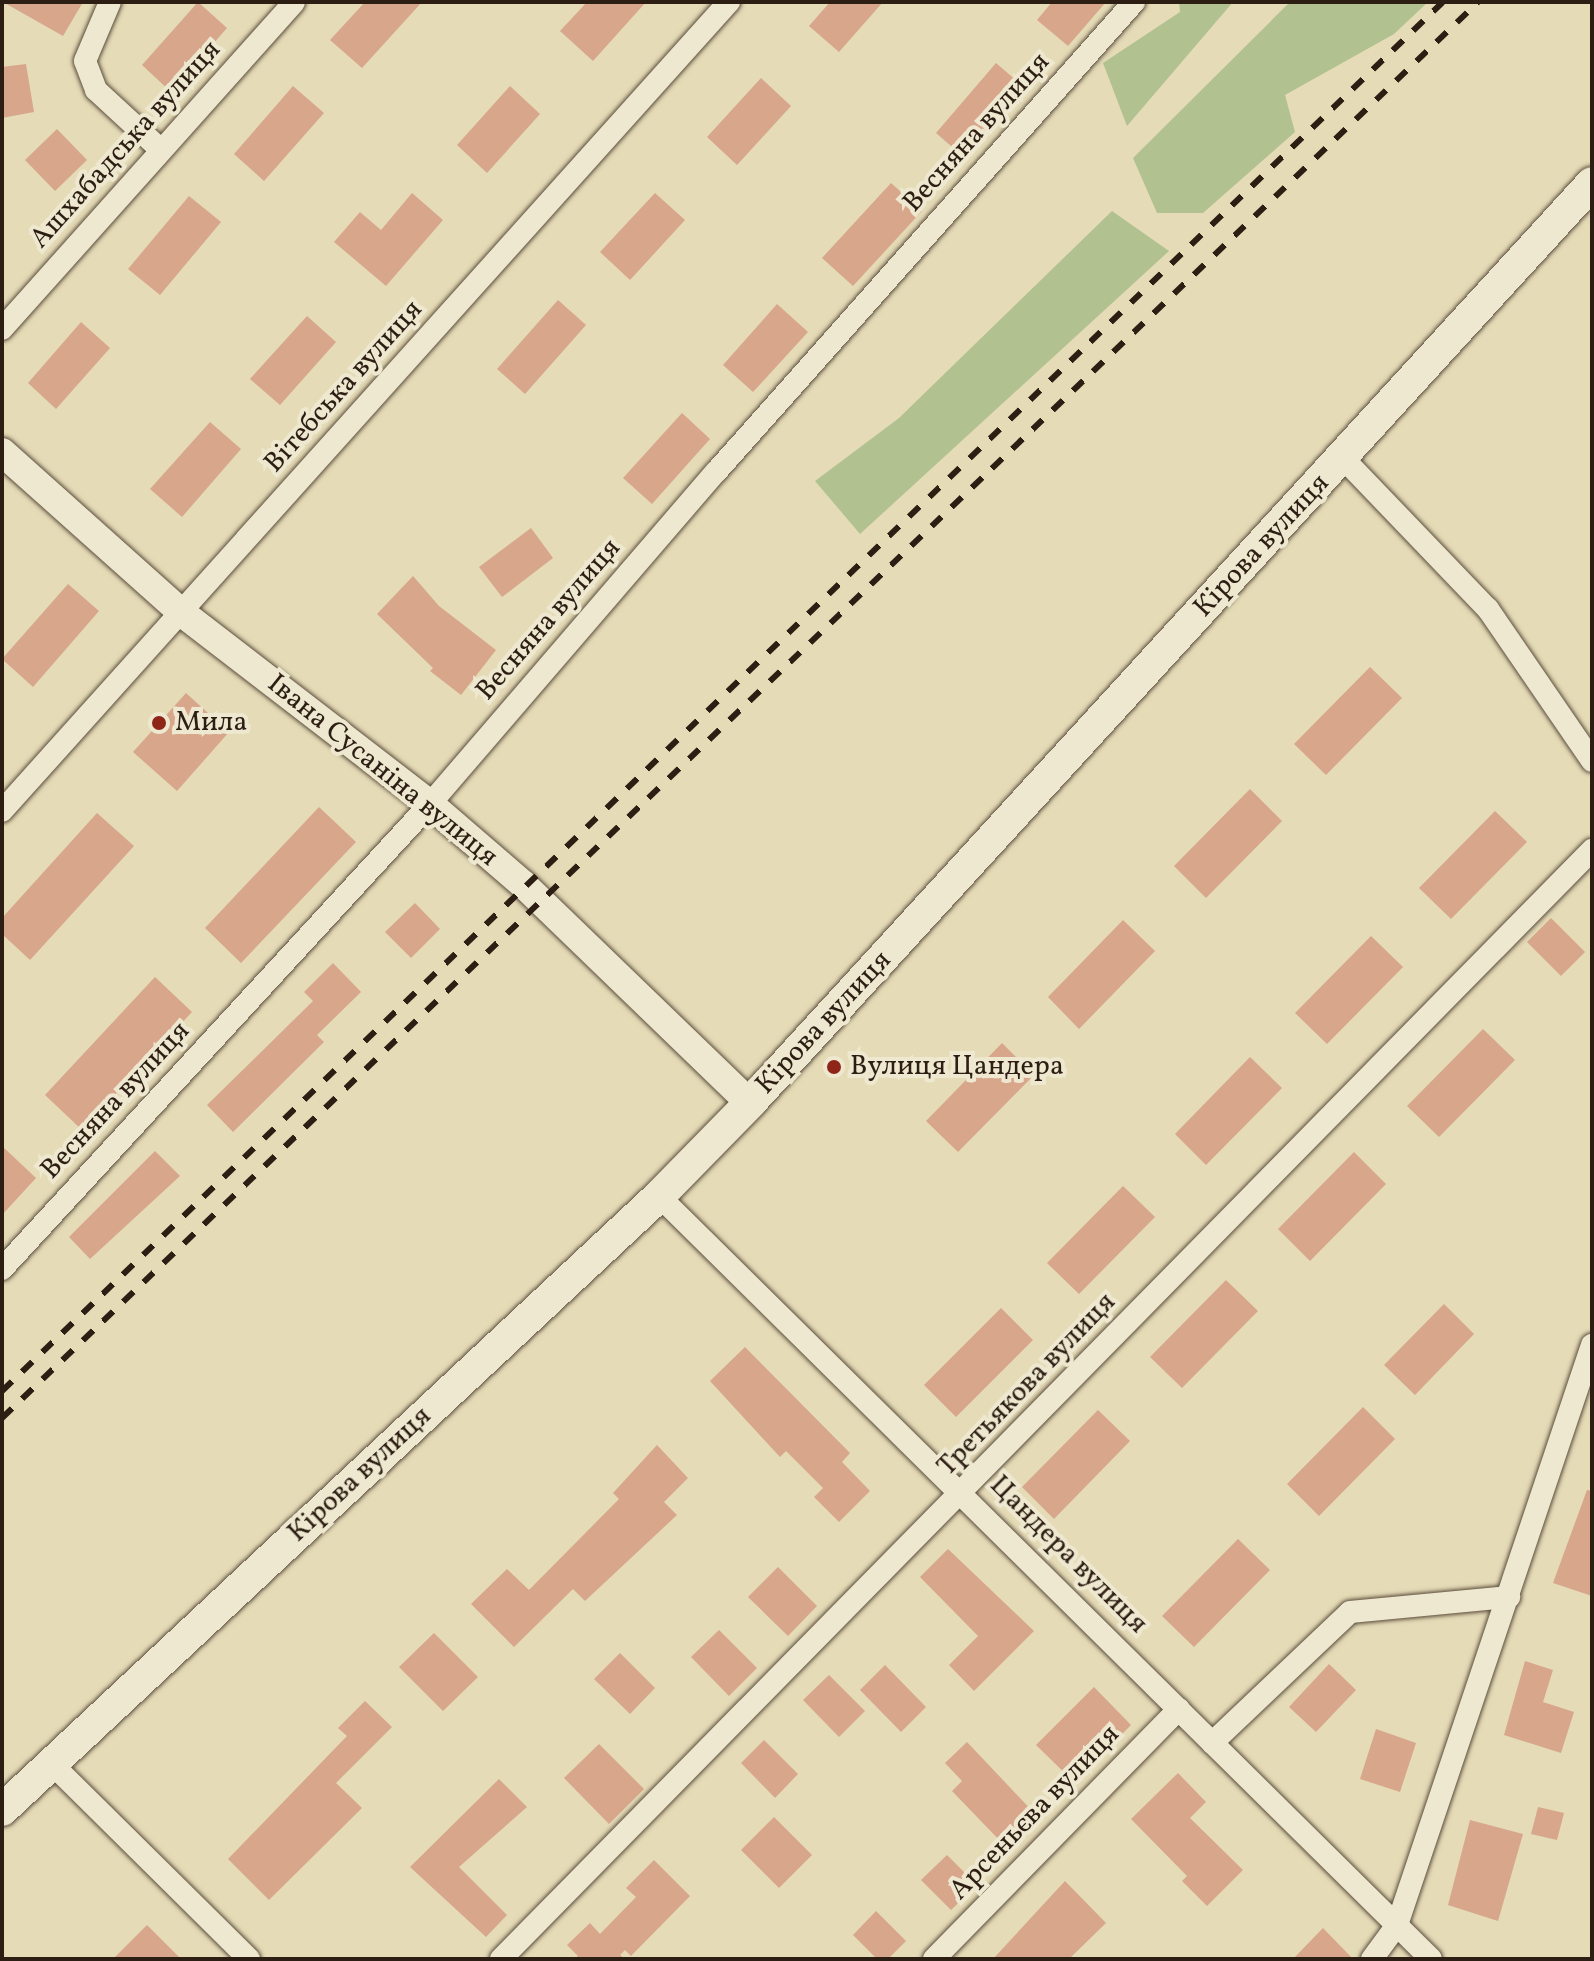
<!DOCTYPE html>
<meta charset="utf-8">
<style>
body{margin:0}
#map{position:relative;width:1594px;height:1961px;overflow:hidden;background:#e5dbb7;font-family:Vollkorn,serif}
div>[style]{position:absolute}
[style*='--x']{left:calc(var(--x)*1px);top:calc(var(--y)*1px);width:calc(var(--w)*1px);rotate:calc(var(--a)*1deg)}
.green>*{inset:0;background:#b2c190}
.building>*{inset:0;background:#d7a68b}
.roads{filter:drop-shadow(0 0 2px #5b4d3c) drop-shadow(0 0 2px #5b4d3c)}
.minor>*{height:22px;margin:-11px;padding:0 11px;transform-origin:11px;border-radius:11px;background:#eee8d0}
.tertiary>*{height:28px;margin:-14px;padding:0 14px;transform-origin:14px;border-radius:14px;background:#eee8d0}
.secondary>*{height:32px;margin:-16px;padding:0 16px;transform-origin:16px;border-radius:16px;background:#eee8d0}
.rail>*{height:6px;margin-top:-3px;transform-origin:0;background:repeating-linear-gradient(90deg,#2d1e13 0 14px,transparent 0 28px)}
.dots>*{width:22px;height:22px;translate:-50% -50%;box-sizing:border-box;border:4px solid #eee8d0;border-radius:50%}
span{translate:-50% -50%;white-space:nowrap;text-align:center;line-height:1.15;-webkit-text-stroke:8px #eee8d0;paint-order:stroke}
.street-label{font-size:28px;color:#2d1e13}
.poi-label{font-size:28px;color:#2d1e13}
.left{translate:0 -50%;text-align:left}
.frame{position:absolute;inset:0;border:4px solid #2d1e13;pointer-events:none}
</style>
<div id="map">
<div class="green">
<div style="clip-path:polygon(1179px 2px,1233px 2px,1127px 126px,1103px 63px,1180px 12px)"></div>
<div style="clip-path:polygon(1290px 2px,1428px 2px,1394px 34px,1285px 95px,1295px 132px,1203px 213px,1157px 213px,1133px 158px)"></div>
<div style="clip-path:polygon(1112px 211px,1169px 251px,860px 534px,815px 481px,899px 418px)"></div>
</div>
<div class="building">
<div style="clip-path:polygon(3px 2px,83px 2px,63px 36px)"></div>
<div style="clip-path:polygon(198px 2px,227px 28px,171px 92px,142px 65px)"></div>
<div style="clip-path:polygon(365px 2px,422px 2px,362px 68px,330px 40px)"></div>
<div style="clip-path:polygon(587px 2px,646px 2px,593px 61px,560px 31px)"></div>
<div style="clip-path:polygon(830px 2px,883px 2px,839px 52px,809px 26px)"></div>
<div style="clip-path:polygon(1052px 2px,1106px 2px,1068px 46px,1037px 20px)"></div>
<div style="clip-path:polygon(996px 63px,1026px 89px,966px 159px,936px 133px)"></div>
<div style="clip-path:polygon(26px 64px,34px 112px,2px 118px,2px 67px)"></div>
<div style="clip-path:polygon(761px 78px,791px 106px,737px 165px,707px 137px)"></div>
<div style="clip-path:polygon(293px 86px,324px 113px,264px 181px,234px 154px)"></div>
<div style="clip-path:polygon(510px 86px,540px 114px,487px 173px,457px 145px)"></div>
<div style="clip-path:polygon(57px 129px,87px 160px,55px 191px,25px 160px)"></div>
<div style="clip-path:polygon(891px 183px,922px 211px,853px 286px,822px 258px)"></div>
<div style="clip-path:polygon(412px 193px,443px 220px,386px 286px,334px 242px,360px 212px,381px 230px)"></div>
<div style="clip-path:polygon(655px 193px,685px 220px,630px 280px,600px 252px)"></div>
<div style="clip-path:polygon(189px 196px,221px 222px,160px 295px,128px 269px)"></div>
<div style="clip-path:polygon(558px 300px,586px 325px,525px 394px,497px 369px)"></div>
<div style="clip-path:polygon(777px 304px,808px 332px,753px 392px,723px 365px)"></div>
<div style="clip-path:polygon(307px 316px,336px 342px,280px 405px,250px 379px)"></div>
<div style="clip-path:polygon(81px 322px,110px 348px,56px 409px,28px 383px)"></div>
<div style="clip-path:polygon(682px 413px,710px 439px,652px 504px,623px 478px)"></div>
<div style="clip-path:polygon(210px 422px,241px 449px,182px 517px,150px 489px)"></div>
<div style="clip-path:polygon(531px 528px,553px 558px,502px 597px,479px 567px)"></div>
<div style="clip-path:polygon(413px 576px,439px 606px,496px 650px,461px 695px,430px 671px,433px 668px,377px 614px)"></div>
<div style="clip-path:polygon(68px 584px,99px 611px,33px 687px,2px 659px)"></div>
<div style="clip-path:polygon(1370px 667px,1402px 698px,1326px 775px,1294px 744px)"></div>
<div style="clip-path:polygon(186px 693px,229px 732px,177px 791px,133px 752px)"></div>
<div style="clip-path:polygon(1250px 789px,1282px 821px,1206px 898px,1174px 866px)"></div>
<div style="clip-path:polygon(319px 807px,356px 842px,241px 963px,205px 928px)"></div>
<div style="clip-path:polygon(1495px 811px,1527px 842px,1451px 919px,1419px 888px)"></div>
<div style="clip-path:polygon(97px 813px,134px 846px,30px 960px,2px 934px,2px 918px)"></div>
<div style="clip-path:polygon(415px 903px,440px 929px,411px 958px,385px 932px)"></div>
<div style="clip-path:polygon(1551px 918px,1585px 952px,1561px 976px,1527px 942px)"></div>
<div style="clip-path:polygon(1123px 920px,1155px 951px,1079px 1029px,1048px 997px)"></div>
<div style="clip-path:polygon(1371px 936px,1403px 967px,1327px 1044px,1295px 1013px)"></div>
<div style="clip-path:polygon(333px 963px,361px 992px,317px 1035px,324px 1042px,233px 1132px,207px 1105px,313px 1001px,304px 992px)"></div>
<div style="clip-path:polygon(155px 977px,192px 1012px,82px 1130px,45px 1095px)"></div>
<div style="clip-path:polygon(1483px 1029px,1515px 1060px,1439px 1137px,1407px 1106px)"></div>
<div style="clip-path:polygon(1002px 1043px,1034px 1075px,958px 1152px,926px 1121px)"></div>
<div style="clip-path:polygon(1250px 1057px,1282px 1088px,1206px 1165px,1175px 1134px)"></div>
<div style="clip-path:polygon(2px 1146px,36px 1178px,2px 1215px)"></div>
<div style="clip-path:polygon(155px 1151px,180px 1176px,90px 1259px,69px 1237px)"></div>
<div style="clip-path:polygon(1354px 1152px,1386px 1184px,1310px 1261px,1278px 1229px)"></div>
<div style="clip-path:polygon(1123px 1186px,1155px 1217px,1079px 1294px,1047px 1263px)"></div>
<div style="clip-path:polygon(1226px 1280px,1258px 1311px,1182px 1388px,1150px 1357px)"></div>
<div style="clip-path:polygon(1444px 1304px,1474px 1334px,1415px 1395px,1384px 1365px)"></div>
<div style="clip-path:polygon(1001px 1308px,1033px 1340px,956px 1417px,924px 1385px)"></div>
<div style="clip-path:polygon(745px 1347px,850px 1453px,842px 1462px,870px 1491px,839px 1522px,814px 1497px,823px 1488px,786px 1451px,780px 1457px,710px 1381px)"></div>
<div style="clip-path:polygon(1363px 1407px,1395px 1439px,1319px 1516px,1287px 1484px)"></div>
<div style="clip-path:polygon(1098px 1410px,1130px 1441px,1054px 1519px,1022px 1487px)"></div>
<div style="clip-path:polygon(657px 1445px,688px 1478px,664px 1502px,677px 1515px,585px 1601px,573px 1589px,514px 1647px,471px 1604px,507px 1569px,529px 1590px,619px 1499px,613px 1493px)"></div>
<div style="clip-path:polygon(1587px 1490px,1592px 1491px,1592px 1596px,1553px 1583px)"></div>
<div style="clip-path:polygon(1238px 1539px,1270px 1570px,1194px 1647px,1162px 1616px)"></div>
<div style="clip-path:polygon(948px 1549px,1034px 1631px,974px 1691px,949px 1665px,978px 1636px,920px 1577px)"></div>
<div style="clip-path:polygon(778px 1567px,817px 1606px,788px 1636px,748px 1597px)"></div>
<div style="clip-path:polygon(719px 1630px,757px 1668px,729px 1696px,691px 1657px)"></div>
<div style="clip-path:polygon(434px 1633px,478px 1677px,443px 1711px,399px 1667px)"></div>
<div style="clip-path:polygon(620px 1653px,655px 1688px,630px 1714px,594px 1679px)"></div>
<div style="clip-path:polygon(1525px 1661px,1553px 1670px,1543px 1702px,1574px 1712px,1561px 1753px,1504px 1735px)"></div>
<div style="clip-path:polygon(1329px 1664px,1356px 1690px,1316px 1732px,1289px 1707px)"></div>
<div style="clip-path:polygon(885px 1665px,926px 1707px,901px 1732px,860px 1690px)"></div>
<div style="clip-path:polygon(829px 1675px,865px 1711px,839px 1737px,803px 1700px)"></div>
<div style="clip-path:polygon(1094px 1687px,1131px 1725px,1074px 1782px,1036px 1745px)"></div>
<div style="clip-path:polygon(365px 1701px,392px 1727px,336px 1783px,362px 1808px,269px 1900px,228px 1859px,347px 1736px,338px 1728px)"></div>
<div style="clip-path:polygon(1376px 1729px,1416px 1743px,1400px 1792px,1360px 1779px)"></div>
<div style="clip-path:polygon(764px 1740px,798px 1774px,775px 1798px,741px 1763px)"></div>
<div style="clip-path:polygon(967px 1742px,1037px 1816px,1005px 1846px,952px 1791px,962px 1781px,945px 1763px)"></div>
<div style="clip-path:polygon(599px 1744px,644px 1789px,609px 1824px,564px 1778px)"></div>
<div style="clip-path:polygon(1178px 1773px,1206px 1802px,1190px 1818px,1243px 1870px,1207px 1906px,1182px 1881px,1187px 1876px,1131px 1819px)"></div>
<div style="clip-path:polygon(499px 1779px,527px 1807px,459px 1867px,507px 1915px,486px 1937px,410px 1867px)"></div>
<div style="clip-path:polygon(1538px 1807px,1564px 1813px,1557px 1840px,1531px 1834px)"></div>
<div style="clip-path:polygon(774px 1817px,812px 1855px,779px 1888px,741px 1850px)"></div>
<div style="clip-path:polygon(1470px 1820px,1523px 1834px,1498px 1921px,1448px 1905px)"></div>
<div style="clip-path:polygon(947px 1855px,977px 1885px,951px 1910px,921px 1880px)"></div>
<div style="clip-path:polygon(654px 1860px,690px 1896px,631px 1956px,625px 1950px,620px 1955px,625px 1959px,574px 1959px,578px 1956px,567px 1945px,590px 1923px,600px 1934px,636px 1897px,626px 1888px)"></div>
<div style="clip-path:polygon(1065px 1881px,1106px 1923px,1069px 1959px,993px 1959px)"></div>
<div style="clip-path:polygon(876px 1911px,906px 1941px,888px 1959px,877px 1959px,853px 1935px)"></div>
<div style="clip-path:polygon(147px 1925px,181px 1959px,113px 1959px)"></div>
<div style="clip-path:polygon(1323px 1928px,1353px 1959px,1293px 1959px)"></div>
</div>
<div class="roads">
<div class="minor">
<div style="--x:110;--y:2;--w:64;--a:113"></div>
<div style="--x:85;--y:61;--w:31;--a:69"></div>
<div style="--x:96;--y:90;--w:88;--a:42.7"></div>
<div style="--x:2;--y:329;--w:438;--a:-48.2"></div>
<div style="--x:1343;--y:458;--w:209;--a:46.2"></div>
<div style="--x:1488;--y:609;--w:184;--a:55.6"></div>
<div style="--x:2;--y:811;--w:1088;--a:-48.06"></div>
<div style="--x:659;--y:1196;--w:1085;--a:44.66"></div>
<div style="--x:2;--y:1269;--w:632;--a:-47.37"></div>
<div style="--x:430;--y:804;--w:438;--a:-49.3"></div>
<div style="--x:716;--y:472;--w:629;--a:-48.35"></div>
<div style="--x:1212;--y:1743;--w:190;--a:-43.5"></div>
<div style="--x:1350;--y:1612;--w:160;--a:-5.4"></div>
<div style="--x:52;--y:1764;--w:277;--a:44.7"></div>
<div style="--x:501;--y:1959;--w:1556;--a:-45.47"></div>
<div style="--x:934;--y:1959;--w:350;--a:-45.6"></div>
<div style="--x:1372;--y:1959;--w:42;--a:-53.7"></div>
<div style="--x:1397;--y:1925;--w:612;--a:-71.42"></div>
</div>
<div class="tertiary">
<div style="--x:2;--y:452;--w:241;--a:41.8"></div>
<div style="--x:182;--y:613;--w:313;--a:37.6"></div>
<div style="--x:430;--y:804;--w:124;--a:40.8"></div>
<div style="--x:524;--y:885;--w:314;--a:44"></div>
</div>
<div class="secondary">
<div style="--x:2;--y:1810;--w:899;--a:-43.06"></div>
<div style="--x:659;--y:1196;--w:130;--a:-45.6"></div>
<div style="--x:750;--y:1103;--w:1247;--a:-47.53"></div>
</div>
</div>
<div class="rail">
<div style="--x:2;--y:1391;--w:2001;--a:-43.95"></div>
<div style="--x:2;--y:1418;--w:2045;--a:-43.81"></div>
</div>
<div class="dots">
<div style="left:159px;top:723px;background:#8f2418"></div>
<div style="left:834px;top:1067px;background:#8f2418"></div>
</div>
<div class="street-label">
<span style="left:977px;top:133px;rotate:-48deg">Весняна вулиця</span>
<span style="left:126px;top:145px;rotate:-48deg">Ашхабадська вулиця</span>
<span style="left:344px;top:387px;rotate:-48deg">Вітебська вулиця</span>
<span style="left:1262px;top:546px;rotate:-47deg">Кірова вулиця</span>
<span style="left:549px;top:620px;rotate:-49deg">Весняна вулиця</span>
<span style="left:382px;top:771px;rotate:39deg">Івана Сусаніна вулиця</span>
<span style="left:824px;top:1023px;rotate:-47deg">Кірова вулиця</span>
<span style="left:116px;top:1101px;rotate:-47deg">Весняна вулиця</span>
<span style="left:1027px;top:1385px;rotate:-46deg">Третьякова вулиця</span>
<span style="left:360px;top:1475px;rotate:-43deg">Кірова вулиця</span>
<span style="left:1068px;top:1555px;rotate:45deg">Цандера вулиця</span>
<span style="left:1035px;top:1813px;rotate:-46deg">Арсеньєва вулиця</span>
</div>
<div class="poi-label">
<span class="left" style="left:175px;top:723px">Мила</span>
<span class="left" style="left:850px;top:1067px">Вулиця Цандера</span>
</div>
<div class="frame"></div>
</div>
